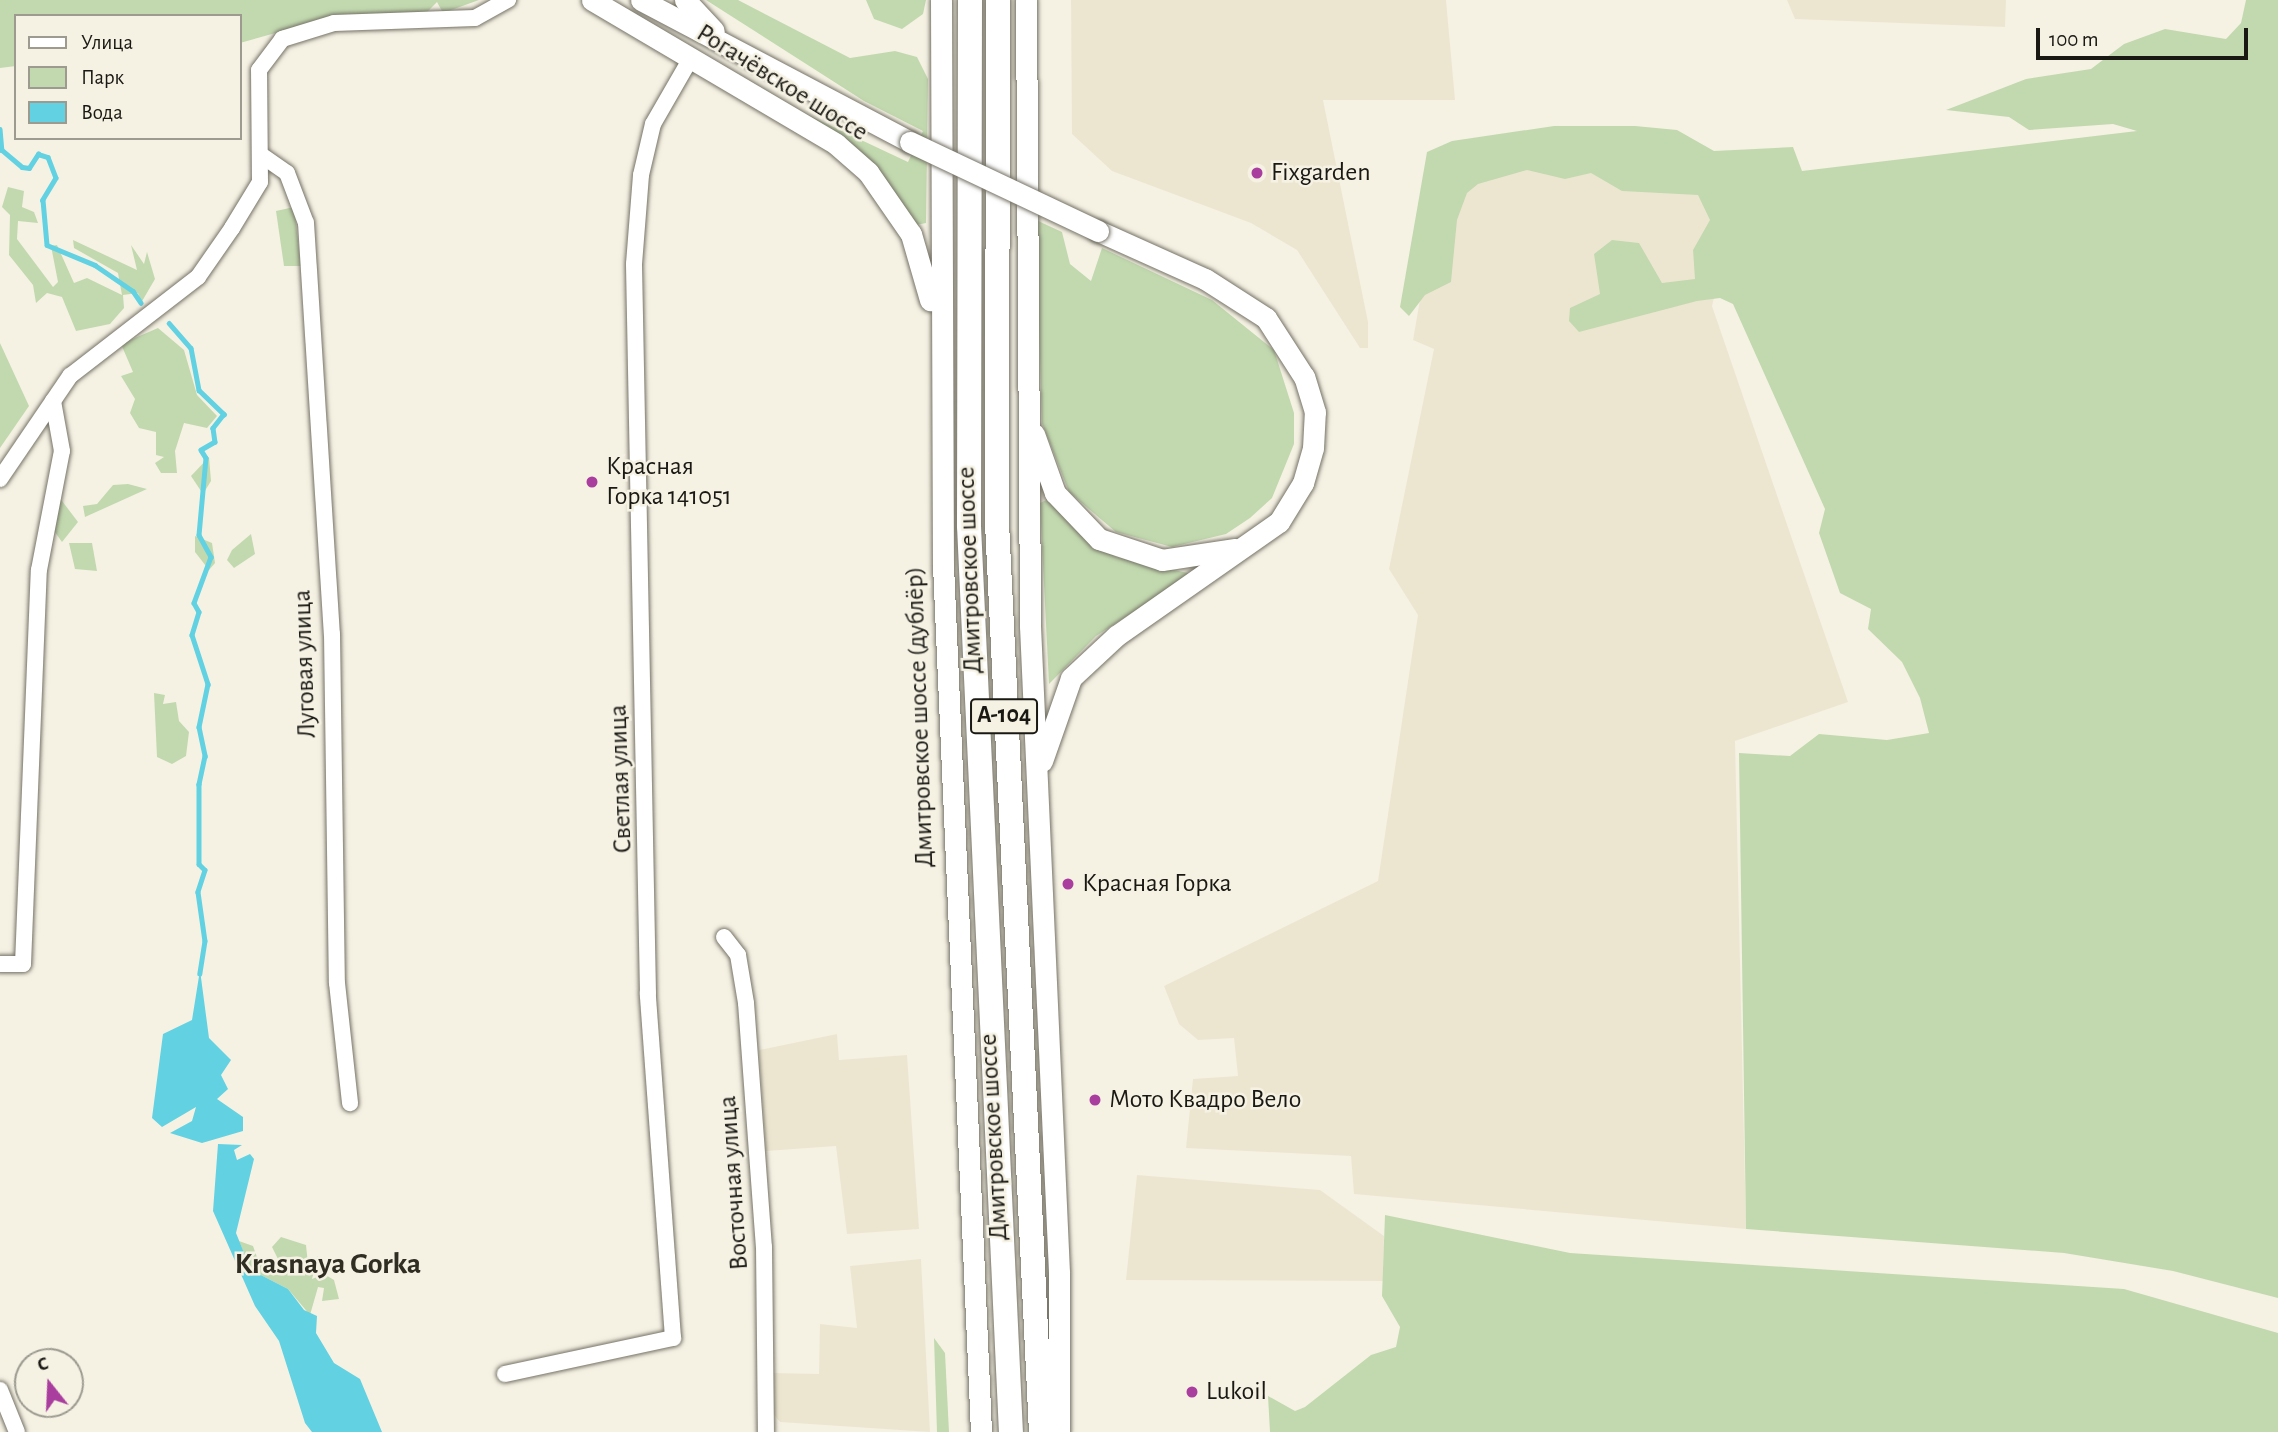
<!DOCTYPE html>
<meta charset="utf-8">
<style>
body{margin:0}
#map{position:relative;width:2278px;height:1432px;overflow:hidden;background:#f5f2e4;font-family:"Alegreya Sans",sans-serif}
div>[style]{position:absolute}
[style*='--x']{left:calc(var(--x)*1px);top:calc(var(--y)*1px);width:calc(var(--w)*1px);rotate:calc(var(--a)*1deg)}
.built>*{inset:0;background:#ece6d1}
.green>*{inset:0;background:#c2d9af}
.water>*{inset:0;background:#62d1e2}
.stream>*{height:4.5px;margin:-2.25px;padding:0 2.25px;transform-origin:2.25px;border-radius:2.25px;background:#62d1e2}
.roads{filter:drop-shadow(0 0 2px #757266) drop-shadow(0 0 2px #757266)}
.minor>*{height:16px;margin:-8px;padding:0 8px;transform-origin:8px;border-radius:8px;background:#fff}
.major>*{height:21px;margin:-10.5px;padding:0 10.5px;transform-origin:10.5px;border-radius:10.5px;background:#fff}
.highway>*{height:24px;margin:-12px;padding:0 12px;transform-origin:12px;border-radius:12px;background:#fff}
.bridges{filter:drop-shadow(0 0 2px #757266) drop-shadow(0 0 2px #757266)}
.major-bridge>*{height:21px;margin:-10.5px;padding:0 10.5px;transform-origin:10.5px;border-radius:10.5px;background:#fff}
.dots>*{width:19px;height:19px;translate:-50% -50%;box-sizing:border-box;border:4px solid #f5f2e4;border-radius:50%}
span{translate:-50% -50%;white-space:nowrap;text-align:center;line-height:1.15;-webkit-text-stroke:5px #f5f2e4;paint-order:stroke}
.shield-label span{padding:2px 5px;background:#f5f2e4;border:2px solid;border-radius:5px;-webkit-text-stroke-width:0}
.shield-label{font-size:24px;color:#191813;font-weight:700}
.street-label{font-size:26px;color:#191813}
.poi-label{font-size:26px;color:#191813}
.left{translate:0 -50%;text-align:left}
.quarter-label{font-size:30px;color:#302d22;font-weight:700}
.legend{position:absolute;left:14px;top:14px;width:228px;height:126px;box-sizing:border-box;background:#f5f2e4;border:2px solid #9d9b90;margin:0;padding:9px 12px;list-style:none;font-size:21px;color:#191813}
.legend li{display:flex;align-items:center;gap:14px;height:35px}
.legend b{width:35px;border:2px solid #9d9b90}
.north{position:absolute;left:14px;top:1348px;width:70px;height:70px;box-sizing:border-box;background:#f5f2e4;border:2px solid #9d9b90;border-radius:50%;rotate:342deg;font-size:19px;font-weight:700;line-height:28px;text-align:center;color:#191813}
.north::after{content:'';display:block;margin:auto;width:24px;height:32px;background:#aa3e9e;clip-path:polygon(50% 0,100% 100%,50% 72%,0 100%)}
.scale{position:absolute;left:2036px;top:28px;width:212px;height:32px;box-sizing:border-box;border:4px solid #191813;border-top:0;padding-left:9px;font-size:21px;line-height:24px;white-space:nowrap;color:#191813;-webkit-text-stroke:5px #f5f2e4;paint-order:stroke}
</style>
<div id="map">
<div class="built">
<div style="clip-path:polygon(1071px 0,1446px 0,1455px 100px,1323px 100px,1368px 322px,1368px 348px,1360px 348px,1297px 250px,1251px 223px,1112px 171px,1072px 134px)"></div>
<div style="clip-path:polygon(1787px 0,2006px 0,2005px 27px,1795px 19px)"></div>
<div style="clip-path:polygon(1569px 163px,1717px 171px,1730px 233px,1712px 306px,1848px 702px,1735px 741px,1746px 1229px,1354px 1194px,1351px 1156px,1186px 1148px,1193px 1079px,1238px 1076px,1234px 1038px,1198px 1040px,1179px 1024px,1164px 986px,1378px 881px,1418px 615px,1389px 569px,1434px 349px,1413px 340px,1439px 191px,1453px 174px)"></div>
<div style="clip-path:polygon(837px 1034px,839px 1060px,907px 1055px,919px 1229px,847px 1234px,836px 1146px,766px 1151px,759px 1050px)"></div>
<div style="clip-path:polygon(1137px 1175px,1320px 1190px,1384px 1236px,1383px 1281px,1126px 1280px)"></div>
<div style="clip-path:polygon(921px 1259px,930px 1432px,780px 1422px,772px 1412px,772px 1373px,819px 1374px,820px 1324px,857px 1328px,850px 1266px)"></div>
</div>
<div class="green">
<div style="clip-path:polygon(0 0,479px 0,443px 13px,437px 2px,424px 15px,340px 15px,240px 43px,240px 16px,16px 16px,16px 66px,0 68px)"></div>
<div style="clip-path:polygon(706px 0,738px 0,850px 58px,895px 51px,917px 57px,928px 79px,926px 223px,916px 225px,883px 176px,793px 108px,908px 162px,923px 131px,864px 101px)"></div>
<div style="clip-path:polygon(866px 0,926px 0,923px 14px,902px 29px,874px 19px)"></div>
<div style="clip-path:polygon(2246px 0,2278px 0,2278px 1298px,2173px 1271px,2064px 1253px,1746px 1229px,1739px 753px,1790px 756px,1819px 734px,1887px 740px,1929px 733px,1920px 698px,1902px 662px,1868px 629px,1871px 609px,1840px 593px,1819px 533px,1825px 509px,1733px 304px,1720px 298px,1697px 301px,1579px 332px,1569px 321px,1570px 308px,1600px 294px,1594px 254px,1612px 240px,1639px 243px,1662px 283px,1695px 279px,1693px 250px,1710px 220px,1698px 195px,1622px 191px,1591px 173px,1565px 179px,1527px 170px,1478px 184px,1467px 193px,1457px 220px,1451px 282px,1425px 295px,1409px 316px,1400px 307px,1427px 152px,1452px 141px,1554px 126px,1635px 126px,1677px 130px,1714px 151px,1793px 147px,1802px 171px,2137px 131px,2113px 124px,2029px 130px,2009px 117px,1946px 110px,2026px 79px,2091px 69px,2124px 44px,2165px 29px,2226px 39px,2241px 23px)"></div>
<div style="clip-path:polygon(8px 187px,24px 191px,22px 207px,34px 212px,38px 223px,18px 221px,17px 239px,53px 287px,58px 282px,51px 246px,57px 245px,74px 283px,87px 278px,122px 295px,118px 273px,74px 248px,73px 240px,137px 270px,131px 245px,144px 264px,147px 252px,155px 279px,141px 303px,138px 293px,123px 295px,124px 308px,110px 324px,76px 331px,62px 297px,47px 293px,36px 303px,33px 285px,9px 255px,10px 215px,2px 207px)"></div>
<div style="clip-path:polygon(294px 207px,301px 266px,284px 266px,276px 211px)"></div>
<div style="clip-path:polygon(1036px 220px,1062px 232px,1070px 264px,1091px 281px,1102px 248px,1212px 300px,1274px 350px,1294px 413px,1294px 444px,1272px 498px,1250px 518px,1226px 534px,1172px 547px,1116px 532px,1069px 492px,1042px 423px)"></div>
<div style="clip-path:polygon(158px 328px,184px 350px,197px 395px,217px 416px,207px 428px,184px 423px,175px 451px,177px 473px,161px 473px,155px 463px,164px 457px,156px 455px,156px 432px,139px 428px,130px 413px,135px 399px,121px 376px,133px 372px,121px 344px)"></div>
<div style="clip-path:polygon(0 343px,29px 406px,0 448px)"></div>
<div style="clip-path:polygon(209px 457px,211px 481px,203px 494px,191px 476px)"></div>
<div style="clip-path:polygon(128px 484px,147px 489px,85px 517px,83px 506px,97px 504px,113px 485px)"></div>
<div style="clip-path:polygon(59px 497px,78px 522px,62px 542px,52px 528px)"></div>
<div style="clip-path:polygon(1051px 498px,1072px 526px,1116px 557px,1192px 574px,1096px 636px,1049px 684px,1040px 503px)"></div>
<div style="clip-path:polygon(251px 534px,255px 554px,234px 568px,227px 560px,232px 550px)"></div>
<div style="clip-path:polygon(195px 536px,212px 543px,215px 563px,209px 570px,195px 552px)"></div>
<div style="clip-path:polygon(69px 543px,92px 543px,97px 571px,75px 569px)"></div>
<div style="clip-path:polygon(154px 693px,165px 695px,163px 704px,176px 702px,179px 721px,189px 732px,186px 756px,172px 764px,157px 757px)"></div>
<div style="clip-path:polygon(1385px 1215px,1570px 1253px,2124px 1289px,2278px 1333px,2278px 1432px,1270px 1432px,1268px 1396px,1295px 1411px,1305px 1407px,1371px 1355px,1396px 1347px,1400px 1327px,1382px 1296px)"></div>
<div style="clip-path:polygon(281px 1237px,306px 1245px,308px 1264px,318px 1256px,312px 1279px,324px 1274px,334px 1280px,339px 1299px,322px 1301px,324px 1288px,318px 1287px,310px 1315px,288px 1289px,251px 1270px,239px 1241px,253px 1246px,259px 1263px,284px 1271px,272px 1247px)"></div>
<div style="clip-path:polygon(934px 1338px,945px 1353px,949px 1432px,937px 1432px)"></div>
</div>
<div class="water">
<div style="clip-path:polygon(200px 970px,209px 1038px,231px 1060px,221px 1075px,228px 1089px,217px 1099px,243px 1117px,243px 1131px,202px 1143px,170px 1133px,192px 1121px,196px 1107px,162px 1127px,152px 1118px,163px 1034px,192px 1020px)"></div>
<div style="clip-path:polygon(218px 1144px,242px 1145px,234px 1150px,237px 1160px,250px 1154px,254px 1159px,236px 1233px,251px 1270px,288px 1289px,304px 1310px,317px 1316px,316px 1333px,334px 1363px,360px 1379px,382px 1432px,312px 1432px,305px 1423px,279px 1341px,255px 1306px,213px 1211px)"></div>
</div>
<div class="stream">
<div style="--x:0;--y:129;--w:21;--a:85"></div>
<div style="--x:2;--y:150;--w:26;--a:40"></div>
<div style="--x:22;--y:167;--w:7;--a:8"></div>
<div style="--x:29;--y:168;--w:17;--a:-57"></div>
<div style="--x:38;--y:154;--w:10;--a:17"></div>
<div style="--x:48;--y:157;--w:22;--a:69"></div>
<div style="--x:56;--y:178;--w:26;--a:121"></div>
<div style="--x:43;--y:200;--w:45;--a:84.9"></div>
<div style="--x:47;--y:245;--w:52;--a:22.6"></div>
<div style="--x:95;--y:265;--w:46;--a:34.4"></div>
<div style="--x:133;--y:291;--w:14;--a:56"></div>
<div style="--x:169;--y:323;--w:33;--a:49"></div>
<div style="--x:191;--y:348;--w:43;--a:79.2"></div>
<div style="--x:199;--y:390;--w:35;--a:44"></div>
<div style="--x:224;--y:414;--w:18;--a:128"></div>
<div style="--x:213;--y:428;--w:14;--a:82"></div>
<div style="--x:215;--y:442;--w:16;--a:150"></div>
<div style="--x:201;--y:450;--w:9;--a:58"></div>
<div style="--x:206;--y:458;--w:77;--a:95.2"></div>
<div style="--x:199;--y:535;--w:25;--a:61"></div>
<div style="--x:211;--y:557;--w:49;--a:110.3"></div>
<div style="--x:194;--y:603;--w:10;--a:61"></div>
<div style="--x:199;--y:612;--w:24;--a:107"></div>
<div style="--x:192;--y:635;--w:52;--a:71.9"></div>
<div style="--x:208;--y:684;--w:44;--a:101.8"></div>
<div style="--x:199;--y:727;--w:30;--a:78"></div>
<div style="--x:205;--y:756;--w:29;--a:102"></div>
<div style="--x:199;--y:784;--w:80;--a:90"></div>
<div style="--x:199;--y:864;--w:8;--a:45"></div>
<div style="--x:205;--y:870;--w:23;--a:108"></div>
<div style="--x:198;--y:892;--w:49;--a:81.9"></div>
<div style="--x:205;--y:941;--w:33;--a:99"></div>
</div>
<div class="roads">
<div class="minor">
<div style="--x:264;--y:157;--w:28;--a:35"></div>
<div style="--x:287;--y:173;--w:53;--a:69.2"></div>
<div style="--x:306;--y:223;--w:412;--a:86.4"></div>
<div style="--x:332;--y:634;--w:349;--a:89.2"></div>
<div style="--x:337;--y:983;--w:121;--a:83.8"></div>
<div style="--x:0;--y:479;--w:125;--a:-55.8"></div>
<div style="--x:70;--y:376;--w:162;--a:-37.7"></div>
<div style="--x:198;--y:277;--w:60;--a:-55.2"></div>
<div style="--x:232;--y:228;--w:54;--a:-58.7"></div>
<div style="--x:260;--y:182;--w:112;--a:-90.5"></div>
<div style="--x:259;--y:70;--w:39;--a:-53"></div>
<div style="--x:282;--y:39;--w:54;--a:-17.1"></div>
<div style="--x:334;--y:23;--w:141;--a:-2"></div>
<div style="--x:475;--y:18;--w:38;--a:-29"></div>
<div style="--x:724;--y:937;--w:23;--a:52"></div>
<div style="--x:738;--y:955;--w:49;--a:80.5"></div>
<div style="--x:746;--y:1003;--w:245;--a:85.8"></div>
<div style="--x:764;--y:1247;--w:185;--a:89.4"></div>
<div style="--x:0;--y:964;--w:23;--a:0"></div>
<div style="--x:23;--y:964;--w:394;--a:-87.7"></div>
<div style="--x:39;--y:570;--w:121;--a:-79.1"></div>
<div style="--x:62;--y:451;--w:51;--a:-100.2"></div>
<div style="--x:505;--y:1374;--w:172;--a:-12.1"></div>
<div style="--x:673;--y:1338;--w:345;--a:-94.2"></div>
<div style="--x:648;--y:994;--w:730;--a:-91.1"></div>
<div style="--x:634;--y:264;--w:89;--a:-85.5"></div>
<div style="--x:641;--y:175;--w:52;--a:-76.8"></div>
<div style="--x:653;--y:124;--w:76;--a:-60.1"></div>
<div style="--x:0;--y:1390;--w:45;--a:68"></div>
</div>
<div class="major">
<div style="--x:592;--y:0;--w:283;--a:30.5"></div>
<div style="--x:836;--y:144;--w:43;--a:41.2"></div>
<div style="--x:868;--y:172;--w:75;--a:55.3"></div>
<div style="--x:911;--y:234;--w:69;--a:73.9"></div>
<div style="--x:641;--y:0;--w:304;--a:27.8"></div>
<div style="--x:685;--y:0;--w:42;--a:46.9"></div>
<div style="--x:941;--y:0;--w:565;--a:89.8"></div>
<div style="--x:943;--y:565;--w:868;--a:87.49"></div>
<div style="--x:1026;--y:0;--w:626;--a:89.63"></div>
<div style="--x:1030;--y:626;--w:647;--a:87.43"></div>
<div style="--x:1059;--y:1272;--w:160;--a:90"></div>
<div style="--x:1034;--y:434;--w:63;--a:70.4"></div>
<div style="--x:1055;--y:493;--w:64;--a:46.3"></div>
<div style="--x:1099;--y:539;--w:66;--a:18.4"></div>
<div style="--x:1162;--y:560;--w:74;--a:-8.6"></div>
<div style="--x:1042;--y:761;--w:88;--a:-70.7"></div>
<div style="--x:1071;--y:678;--w:62;--a:-43"></div>
<div style="--x:1116;--y:636;--w:199;--a:-35"></div>
<div style="--x:1279;--y:522;--w:46;--a:-58.4"></div>
<div style="--x:1303;--y:483;--w:36;--a:-74"></div>
<div style="--x:1313;--y:448;--w:36;--a:-87"></div>
<div style="--x:1315;--y:412;--w:37;--a:-107"></div>
<div style="--x:1304;--y:377;--w:70;--a:-122.8"></div>
<div style="--x:1266;--y:318;--w:72;--a:-147.4"></div>
<div style="--x:1205;--y:279;--w:117;--a:-155.8"></div>
</div>
<div class="highway">
<div style="--x:970;--y:0;--w:526;--a:90.11"></div>
<div style="--x:969;--y:526;--w:907;--a:87.35"></div>
<div style="--x:998;--y:0;--w:523;--a:90.11"></div>
<div style="--x:997;--y:523;--w:910;--a:87.23"></div>
</div>
</div>
<div class="bridges">
<div class="major-bridge">
<div style="--x:910;--y:142;--w:208;--a:25.3"></div>
</div>
</div>
<div class="dots">
<div style="left:1257px;top:173px;background:#aa3e9e"></div>
<div style="left:592px;top:482px;background:#aa3e9e"></div>
<div style="left:1068px;top:884px;background:#aa3e9e"></div>
<div style="left:1095px;top:1100px;background:#aa3e9e"></div>
<div style="left:1192px;top:1392px;background:#aa3e9e"></div>
</div>
<div class="shield-label">
<span style="left:1004px;top:716px">А-104</span>
</div>
<div class="street-label">
<span style="left:782px;top:83px;rotate:32deg">Рогачёвское шоссе</span>
<span style="left:970px;top:570px;rotate:-92deg">Дмитровское шоссе</span>
<span style="left:305px;top:664px;rotate:-92deg">Луговая улица</span>
<span style="left:920px;top:717px;rotate:-92deg">Дмитровское шоссе (дублёр)</span>
<span style="left:621px;top:779px;rotate:-92deg">Светлая улица</span>
<span style="left:994px;top:1137px;rotate:-93deg">Дмитровское шоссе</span>
<span style="left:734px;top:1183px;rotate:-94deg">Восточная улица</span>
</div>
<div class="poi-label">
<span class="left" style="left:1271px;top:173px">Fixgarden</span>
<span class="left" style="left:606px;top:482px">Красная<br>Горка 141051</span>
<span class="left" style="left:1082px;top:884px">Красная Горка</span>
<span class="left" style="left:1109px;top:1100px">Мото Квадро Вело</span>
<span class="left" style="left:1206px;top:1392px">Lukoil</span>
</div>
<div class="quarter-label">
<span style="left:328px;top:1264px">Krasnaya Gorka</span>
</div>
<ul class="legend">
<li><b style="height:9px;background:#fff"></b>Улица</li>
<li><b style="height:19px;background:#c2d9af"></b>Парк</li>
<li><b style="height:19px;background:#62d1e2"></b>Вода</li>
</ul>
<div class="north">С</div>
<div class="scale">100 m</div>
</div>
